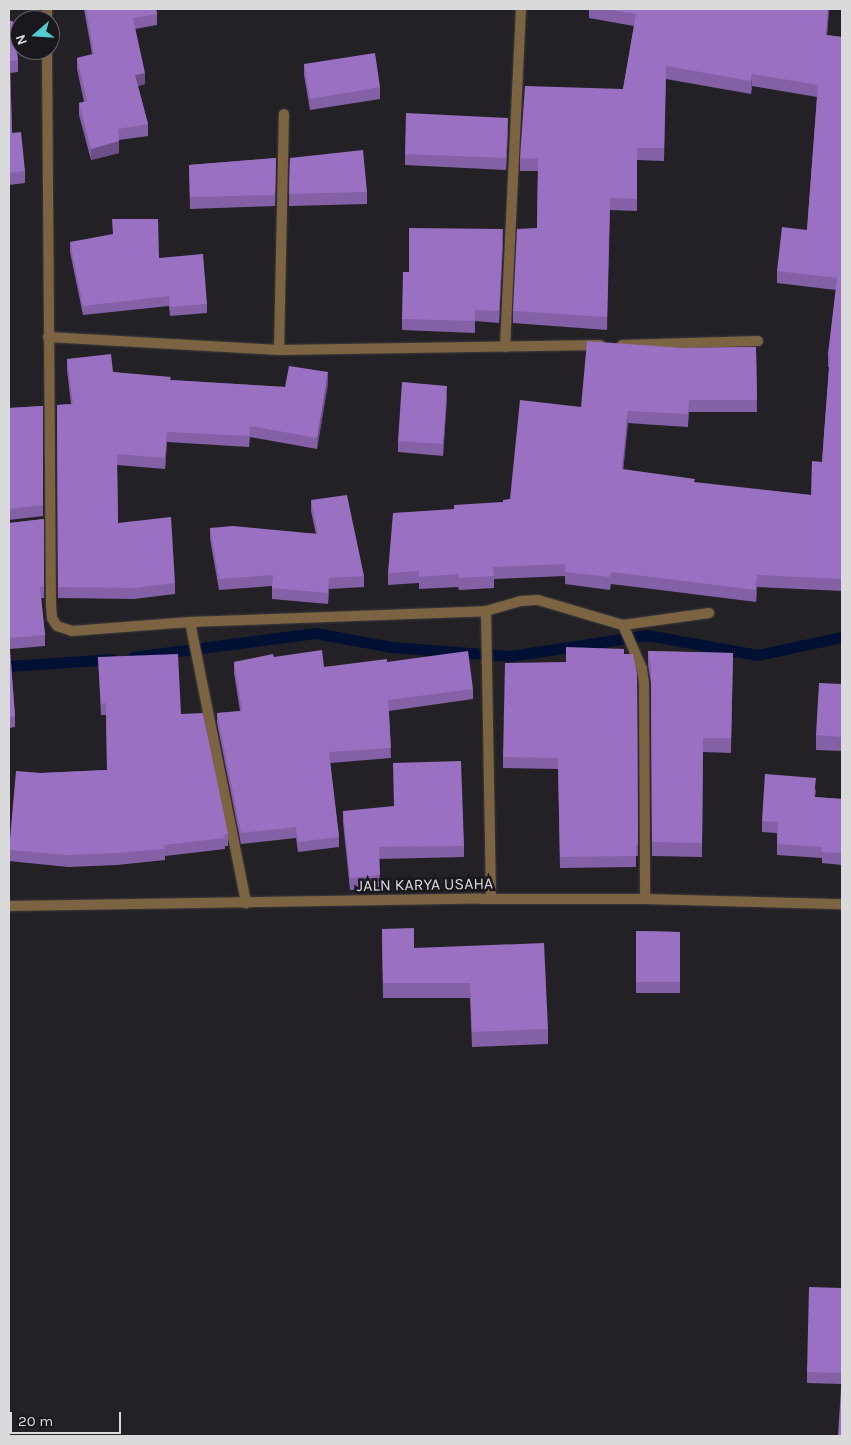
<!DOCTYPE html>
<style>
body{margin:0}
#map{position:relative;width:851px;height:1445px;overflow:hidden;background:#232126;font-family:Karla,sans-serif}
div>[style]{position:absolute}
[style*='--x']{left:calc(var(--x)*1px);top:calc(var(--y)*1px);width:calc(var(--w)*1px);rotate:calc(var(--a)*1deg)}
.stream>*{height:11px;margin:-5.5px;padding:0 5.5px;transform-origin:5.5px;border-radius:5.5px;background:#001034}
.roads{filter:drop-shadow(0 0 1px #3d3b3f) drop-shadow(0 0 1px #3d3b3f)}
.street>*{height:10px;margin:-5px;padding:0 5px;transform-origin:5px;border-radius:5px;background:#7c6442}
.wall>*{inset:0;background:#8460a7}
.shaded-wall>*{inset:0;background:#6c4e88}
.building>*{inset:0;background:#9a70c2}
span{translate:-50% -50%;white-space:nowrap;text-align:center;line-height:1.15;-webkit-text-stroke:5px #1a171d;paint-order:stroke}
.street-label{font-size:16px;color:#dad9dc}
.frame{position:absolute;inset:0;border:10px solid #dad9dc;pointer-events:none}
.north{position:absolute;left:10px;top:10px;width:50px;height:50px;box-sizing:border-box;background:#1a171d;border:1px solid #676569;border-radius:50%;rotate:251deg;font-size:14px;font-weight:700;line-height:20px;text-align:center;color:#dad9dc}
.north::after{content:'';display:block;margin:auto;width:18px;height:22px;background:#51ccd2;clip-path:polygon(50% 0,100% 100%,50% 72%,0 100%)}
.scale{position:absolute;left:10px;top:1412px;width:111px;height:22px;box-sizing:border-box;border:2px solid #dad9dc;border-top:0;padding-left:6px;font-size:15px;line-height:18px;white-space:nowrap;color:#dad9dc;-webkit-text-stroke:4px #1a171d;paint-order:stroke}
</style>
<div id="map">
<div class="stream">
<div style="--x:133;--y:657;--w:184;--a:-7.5"></div>
<div style="--x:315;--y:633;--w:77;--a:10.4"></div>
<div style="--x:391;--y:647;--w:119;--a:4.3"></div>
<div style="--x:510;--y:656;--w:139;--a:-8.7"></div>
<div style="--x:647;--y:635;--w:112;--a:10.3"></div>
<div style="--x:757;--y:655;--w:87;--a:-12"></div>
<div style="--x:9;--y:666;--w:103;--a:-3.9"></div>
</div>
<div class="roads">
<div class="street">
<div style="--x:47;--y:9;--w:11;--a:90"></div>
<div style="--x:47;--y:50;--w:554;--a:89.59"></div>
<div style="--x:51;--y:604;--w:14;--a:86"></div>
<div style="--x:52;--y:618;--w:9;--a:58"></div>
<div style="--x:57;--y:626;--w:16;--a:18"></div>
<div style="--x:72;--y:631;--w:118;--a:-4.4"></div>
<div style="--x:190;--y:622;--w:296;--a:-2.1"></div>
<div style="--x:486;--y:611;--w:37;--a:-16"></div>
<div style="--x:522;--y:601;--w:16;--a:-4"></div>
<div style="--x:538;--y:600;--w:89;--a:16.4"></div>
<div style="--x:623;--y:625;--w:87;--a:-7.9"></div>
<div style="--x:48;--y:337;--w:231;--a:3.2"></div>
<div style="--x:279;--y:350;--w:321;--a:-0.9"></div>
<div style="--x:622;--y:345;--w:136;--a:-1.7"></div>
<div style="--x:505;--y:347;--w:338;--a:-87.3"></div>
<div style="--x:279;--y:350;--w:236;--a:-88.8"></div>
<div style="--x:486;--y:611;--w:288;--a:89"></div>
<div style="--x:190;--y:622;--w:287;--a:78.7"></div>
<div style="--x:623;--y:625;--w:48;--a:66.6"></div>
<div style="--x:642;--y:669;--w:14;--a:82"></div>
<div style="--x:644;--y:683;--w:216;--a:89.7"></div>
<div style="--x:9;--y:906;--w:471;--a:-0.9"></div>
<div style="--x:480;--y:899;--w:165;--a:0"></div>
<div style="--x:645;--y:899;--w:197;--a:1.5"></div>
</div>
</div>
<div class="wall">
<div style="clip-path:polygon(84px 9px,156px 9px,157px 14px,157px 25px,135px 29px,145px 84px,138px 86px,148px 124px,148px 136px,119px 140px,119px 153px,91px 160px,79px 115px,79px 103px,84px 102px,77px 69px,77px 58px,92px 54px)"></div>
<div style="clip-path:polygon(589px 9px,829px 9px,827px 35px,842px 37px,842px 591px,757px 587px,756px 602px,611px 584px,610px 590px,565px 584px,565px 576px,494px 579px,494px 588px,459px 590px,458px 587px,419px 589px,419px 583px,388px 585px,388px 573px,454px 509px,503px 502px,510px 499px,581px 407px,682px 348px,756px 347px,757px 412px,689px 412px,688px 427px,628px 423px,623px 470px,695px 483px,811px 495px,822px 462px,829px 367px,828px 367px,828px 355px,836px 290px,777px 283px,777px 271px,807px 230px,817px 97px,752px 86px,751px 94px,666px 79px,664px 161px,637px 160px,637px 211px,610px 210px,607px 330px,513px 323px,513px 311px,537px 228px,538px 171px,520px 171px,520px 158px,623px 89px,634px 26px,589px 18px)"></div>
<div style="clip-path:polygon(9px 21px,18px 60px,18px 72px,10px 73px,12px 133px,25px 171px,25px 183px,9px 185px)"></div>
<div style="clip-path:polygon(304px 64px,380px 87px,380px 99px,310px 110px,304px 75px)"></div>
<div style="clip-path:polygon(508px 129px,506px 170px,405px 165px,405px 154px)"></div>
<div style="clip-path:polygon(276px 158px,275px 206px,190px 209px,189px 165px)"></div>
<div style="clip-path:polygon(290px 158px,367px 192px,367px 204px,289px 206px)"></div>
<div style="clip-path:polygon(503px 241px,499px 323px,475px 321px,475px 333px,402px 330px,402px 319px,409px 272px)"></div>
<div style="clip-path:polygon(70px 242px,159px 258px,207px 304px,207px 313px,170px 316px,169px 306px,83px 315px,70px 252px)"></div>
<div style="clip-path:polygon(67px 359px,113px 372px,171px 380px,285px 387px,328px 383px,317px 449px,250px 437px,249px 447px,167px 442px,165px 469px,117px 465px,118px 523px,175px 583px,175px 594px,134px 599px,58px 598px,57px 405px,71px 404px,67px 370px)"></div>
<div style="clip-path:polygon(447px 397px,443px 456px,398px 452px,398px 441px)"></div>
<div style="clip-path:polygon(43px 406px,43px 516px,9px 520px,9px 408px)"></div>
<div style="clip-path:polygon(311px 500px,364px 576px,364px 587px,329px 589px,328px 604px,272px 599px,272px 586px,219px 590px,210px 539px,210px 528px,316px 534px,311px 511px)"></div>
<div style="clip-path:polygon(44px 519px,44px 598px,41px 598px,45px 635px,45px 646px,10px 649px,15px 716px,15px 727px,9px 728px,9px 733px,9px 523px)"></div>
<div style="clip-path:polygon(648px 651px,733px 653px,731px 753px,703px 752px,702px 857px,652px 856px,651px 683px,648px 665px)"></div>
<div style="clip-path:polygon(624px 654px,637px 673px,638px 856px,636px 856px,636px 867px,560px 868px,558px 769px,503px 768px,503px 757px,566px 662px)"></div>
<div style="clip-path:polygon(98px 657px,181px 714px,228px 834px,228px 846px,225px 846px,225px 849px,165px 856px,165px 860px,117px 865px,68px 867px,9px 861px,9px 850px,41px 773px,107px 770px,106px 715px,101px 715px)"></div>
<div style="clip-path:polygon(274px 657px,324px 667px,387px 662px,473px 689px,473px 699px,389px 711px,391px 758px,330px 763px,339px 837px,339px 847px,298px 852px,296px 838px,241px 844px,217px 723px,217px 713px,240px 711px,234px 673px,234px 662px)"></div>
<div style="clip-path:polygon(842px 684px,842px 751px,816px 750px,816px 735px)"></div>
<div style="clip-path:polygon(816px 789px,815px 797px,842px 799px,842px 865px,822px 863px,822px 858px,777px 855px,777px 833px,762px 832px,762px 821px)"></div>
<div style="clip-path:polygon(343px 811px,464px 846px,464px 857px,379px 859px,380px 887px,350px 890px,343px 822px)"></div>
<div style="clip-path:polygon(382px 929px,548px 1029px,548px 1044px,472px 1047px,470px 998px,383px 998px)"></div>
<div style="clip-path:polygon(636px 931px,680px 932px,680px 993px,636px 993px)"></div>
<div style="clip-path:polygon(842px 1288px,842px 1436px,841px 1384px,807px 1383px,807px 1372px)"></div>
</div>
<div class="shaded-wall">
<div style="clip-path:polygon(828px 9px,829px 9px,829px 12px,826px 47px,826px 35px)"></div>
<div style="clip-path:polygon(145px 73px,145px 84px,135px 87px,135px 75px)"></div>
<div style="clip-path:polygon(752px 74px,752px 86px,751px 94px,751px 81px)"></div>
<div style="clip-path:polygon(508px 118px,508px 129px,506px 170px,506px 158px)"></div>
<div style="clip-path:polygon(119px 141px,119px 153px,91px 160px,91px 149px)"></div>
<div style="clip-path:polygon(503px 229px,503px 241px,499px 323px,499px 311px)"></div>
<div style="clip-path:polygon(328px 372px,328px 383px,317px 449px,317px 438px)"></div>
<div style="clip-path:polygon(447px 386px,447px 397px,443px 456px,443px 444px)"></div>
<div style="clip-path:polygon(628px 411px,628px 423px,622px 482px,622px 469px)"></div>
<div style="clip-path:polygon(167px 432px,167px 442px,165px 469px,165px 458px)"></div>
<div style="clip-path:polygon(757px 575px,757px 587px,756px 602px,756px 590px)"></div>
<div style="clip-path:polygon(329px 578px,329px 589px,328px 604px,328px 593px)"></div>
</div>
<div class="building">
<div style="clip-path:polygon(86px 9px,156px 9px,157px 14px,133px 18px,145px 73px,135px 75px,148px 124px,118px 129px,119px 141px,91px 149px,79px 103px,87px 101px,77px 58px,94px 54px)"></div>
<div style="clip-path:polygon(605px 9px,828px 9px,826px 35px,842px 37px,842px 579px,757px 575px,756px 590px,611px 572px,610px 577px,565px 572px,565px 564px,493px 567px,494px 576px,459px 578px,458px 574px,419px 577px,419px 571px,388px 573px,393px 513px,454px 509px,454px 505px,503px 502px,503px 500px,510px 499px,520px 400px,581px 407px,587px 341px,682px 348px,756px 347px,757px 400px,689px 400px,688px 414px,628px 411px,622px 469px,695px 479px,694px 482px,811px 495px,812px 461px,822px 462px,830px 355px,828px 355px,837px 278px,777px 271px,782px 227px,807px 230px,818px 85px,752px 74px,751px 81px,666px 66px,664px 148px,637px 148px,637px 199px,610px 198px,607px 317px,513px 311px,517px 229px,537px 228px,538px 159px,520px 158px,525px 86px,623px 89px,636px 14px)"></div>
<div style="clip-path:polygon(9px 21px,13px 21px,18px 60px,10px 61px,12px 133px,21px 132px,25px 171px,9px 173px)"></div>
<div style="clip-path:polygon(375px 53px,380px 87px,310px 99px,304px 64px)"></div>
<div style="clip-path:polygon(406px 113px,508px 118px,506px 158px,405px 154px)"></div>
<div style="clip-path:polygon(363px 150px,367px 192px,289px 194px,290px 158px)"></div>
<div style="clip-path:polygon(276px 158px,275px 195px,190px 197px,189px 165px)"></div>
<div style="clip-path:polygon(112px 219px,158px 219px,159px 258px,203px 254px,207px 304px,170px 307px,169px 296px,83px 306px,70px 242px,113px 234px)"></div>
<div style="clip-path:polygon(409px 228px,503px 229px,499px 311px,475px 310px,475px 321px,402px 319px,403px 272px,409px 272px)"></div>
<div style="clip-path:polygon(111px 354px,113px 372px,171px 377px,170px 380px,285px 387px,289px 366px,328px 372px,317px 438px,250px 426px,249px 436px,167px 432px,165px 458px,117px 454px,118px 523px,171px 517px,175px 583px,134px 588px,58px 587px,57px 405px,73px 404px,67px 359px)"></div>
<div style="clip-path:polygon(402px 382px,447px 386px,443px 444px,398px 441px)"></div>
<div style="clip-path:polygon(43px 406px,43px 505px,9px 509px,9px 408px)"></div>
<div style="clip-path:polygon(347px 495px,364px 576px,329px 578px,328px 593px,272px 588px,273px 575px,219px 579px,210px 528px,233px 526px,318px 534px,311px 500px)"></div>
<div style="clip-path:polygon(44px 519px,44px 587px,40px 587px,45px 635px,9px 638px,15px 716px,9px 717px,9px 722px,9px 523px)"></div>
<div style="clip-path:polygon(566px 647px,624px 649px,624px 654px,633px 654px,637px 673px,638px 845px,636px 845px,636px 856px,560px 857px,558px 758px,503px 757px,505px 663px,566px 662px)"></div>
<div style="clip-path:polygon(322px 650px,324px 667px,387px 659px,387px 662px,468px 651px,473px 689px,388px 700px,391px 748px,329px 752px,339px 837px,298px 842px,296px 827px,241px 833px,217px 713px,242px 711px,234px 662px,273px 654px,274px 657px)"></div>
<div style="clip-path:polygon(648px 651px,733px 653px,731px 738px,703px 738px,702px 843px,652px 842px,651px 669px)"></div>
<div style="clip-path:polygon(178px 654px,181px 714px,203px 713px,228px 834px,224px 835px,225px 838px,164px 845px,165px 849px,117px 853px,68px 855px,9px 850px,16px 771px,41px 773px,107px 770px,106px 703px,101px 704px,98px 657px)"></div>
<div style="clip-path:polygon(819px 683px,842px 684px,842px 737px,816px 735px)"></div>
<div style="clip-path:polygon(461px 761px,464px 846px,379px 847px,380px 875px,350px 878px,343px 811px,394px 806px,393px 763px)"></div>
<div style="clip-path:polygon(765px 774px,816px 778px,814px 797px,842px 799px,842px 853px,822px 852px,822px 847px,777px 844px,778px 822px,762px 821px)"></div>
<div style="clip-path:polygon(414px 928px,414px 948px,544px 943px,548px 1029px,472px 1032px,470px 983px,383px 983px,382px 929px)"></div>
<div style="clip-path:polygon(636px 931px,680px 932px,680px 982px,636px 982px)"></div>
<div style="clip-path:polygon(809px 1287px,842px 1288px,842px 1436px,838px 1436px,842px 1373px,807px 1372px)"></div>
</div>
<div class="street-label">
<span style="left:425px;top:885px;rotate:-1deg">JALN KARYA USAHA</span>
</div>
<div class="frame"></div>
<div class="north">N</div>
<div class="scale">20 m</div>
</div>
